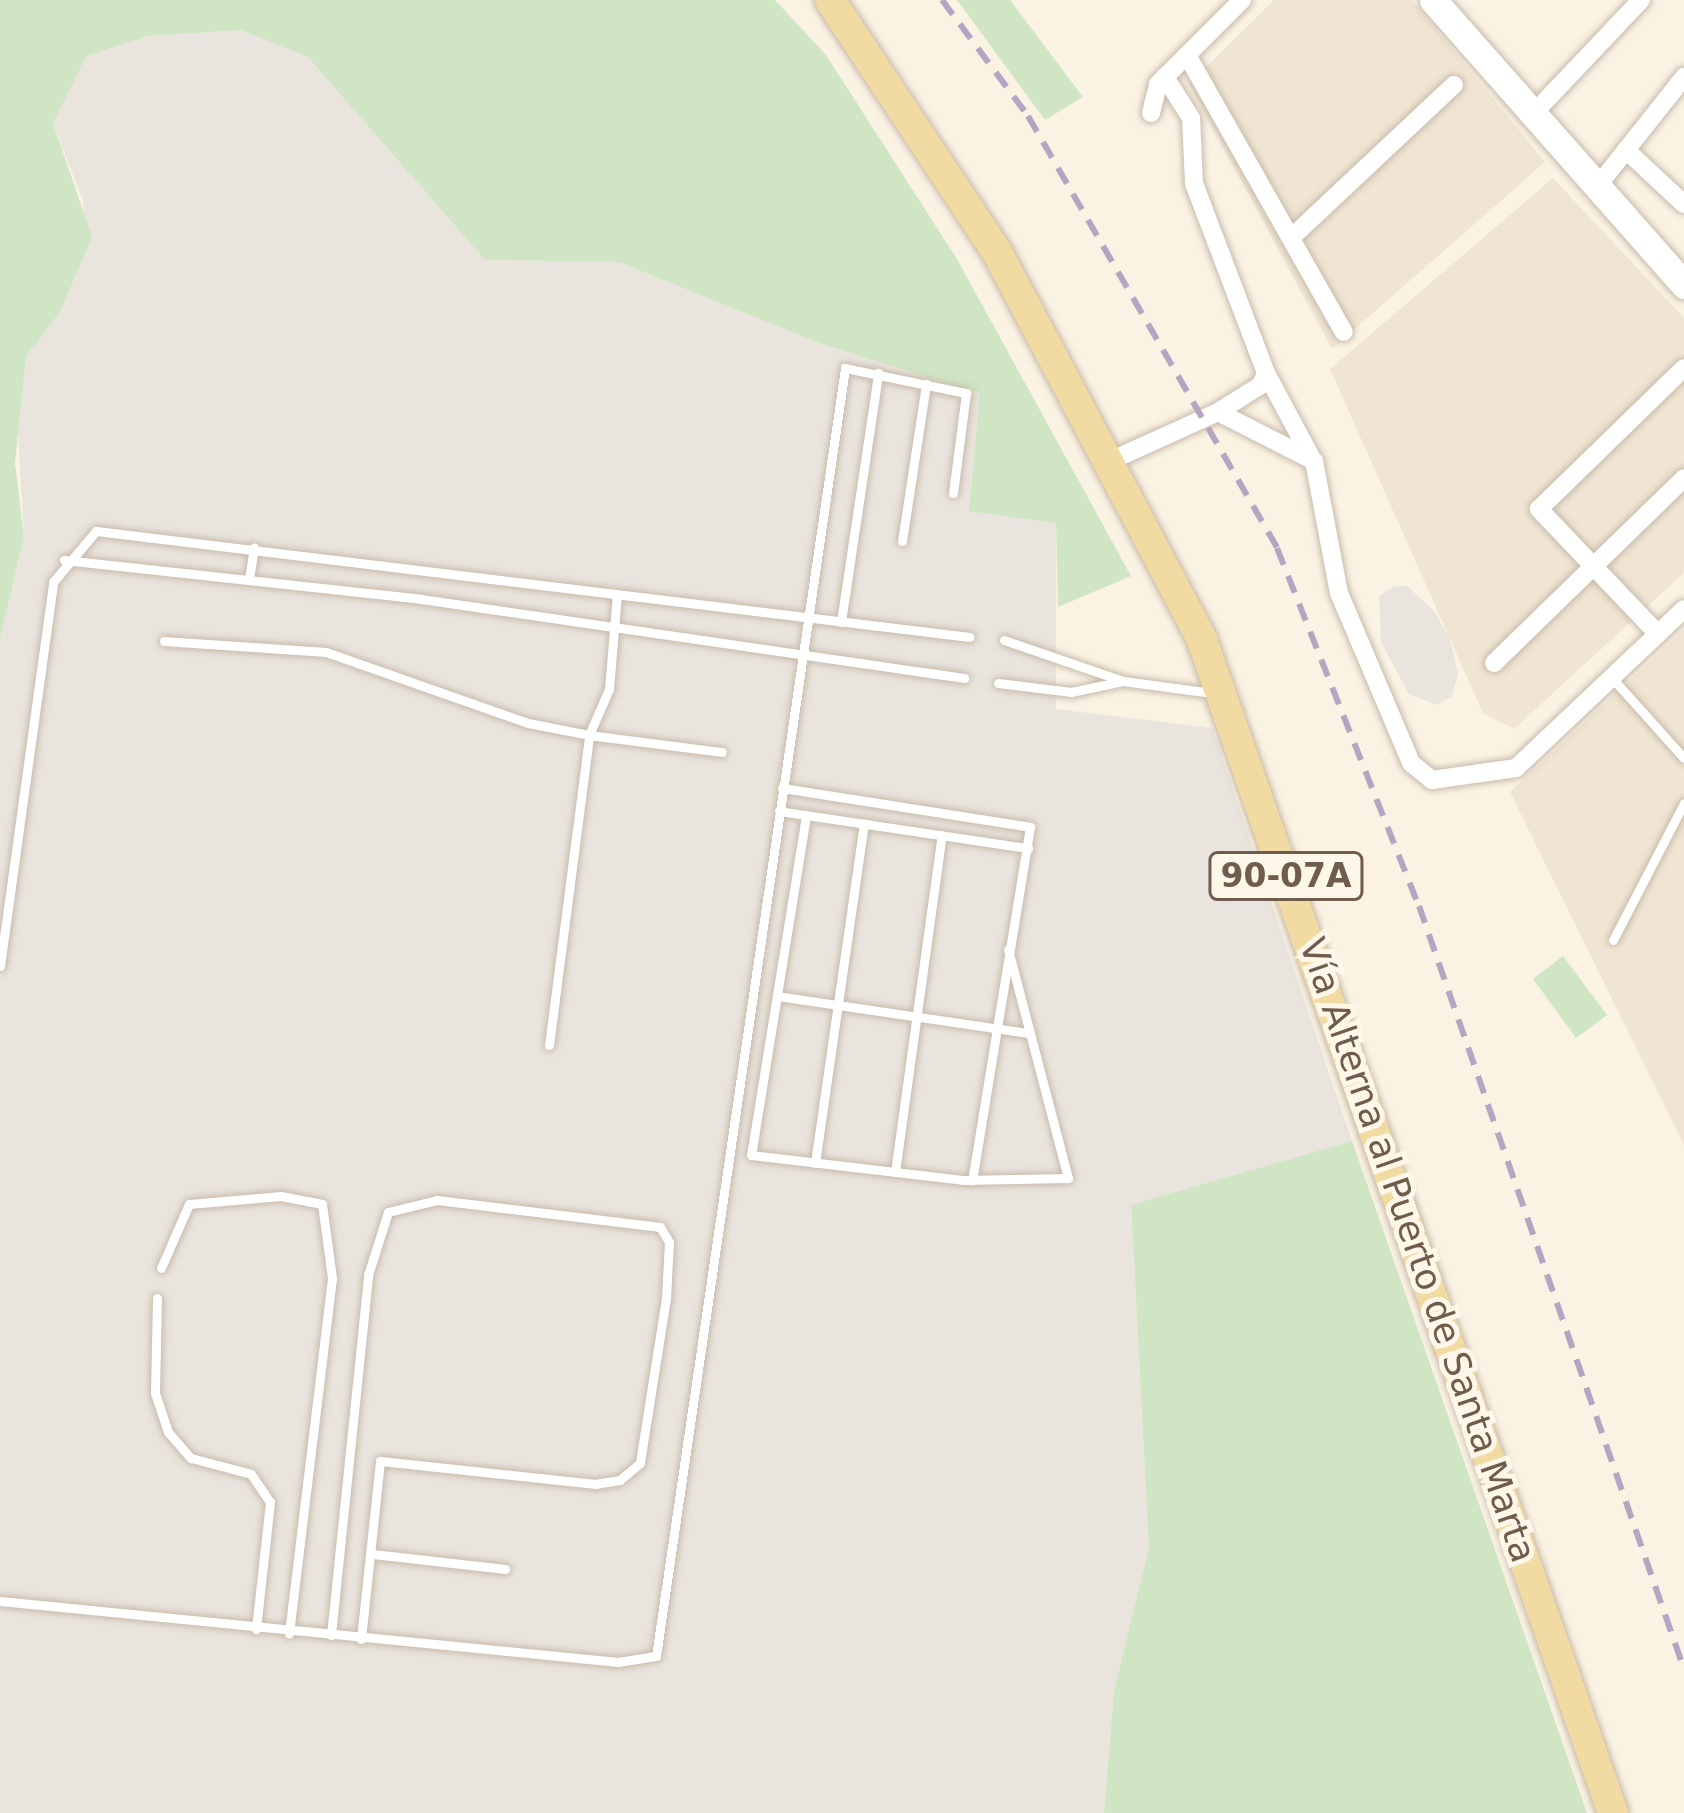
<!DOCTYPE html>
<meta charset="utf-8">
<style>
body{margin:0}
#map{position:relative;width:1684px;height:1813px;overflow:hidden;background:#faf3e4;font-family:"DejaVu Sans",sans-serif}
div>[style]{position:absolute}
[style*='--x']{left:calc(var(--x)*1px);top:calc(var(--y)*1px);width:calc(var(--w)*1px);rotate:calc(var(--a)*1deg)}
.residential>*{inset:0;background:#f0e5d3}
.industrial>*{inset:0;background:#e9e4de}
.green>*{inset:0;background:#cfe5c4}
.roads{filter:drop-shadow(0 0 3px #c9bbab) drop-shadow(0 0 3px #c9bbab)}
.lane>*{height:9px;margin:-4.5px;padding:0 4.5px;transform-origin:4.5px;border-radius:4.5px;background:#fff}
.street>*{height:18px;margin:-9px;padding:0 9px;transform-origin:9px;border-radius:9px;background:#fff}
.secondary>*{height:27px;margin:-13.5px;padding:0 13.5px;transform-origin:13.5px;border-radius:13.5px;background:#fff}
.primary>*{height:30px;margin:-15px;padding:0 15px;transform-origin:15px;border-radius:15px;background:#f2dba2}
.rail>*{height:6px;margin-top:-3px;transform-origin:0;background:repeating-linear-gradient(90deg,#b6a4c1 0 18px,transparent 0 30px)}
span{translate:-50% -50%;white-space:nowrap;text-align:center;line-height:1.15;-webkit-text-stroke:10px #fdf7e9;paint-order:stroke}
.shield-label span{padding:3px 9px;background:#fdf7e9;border:3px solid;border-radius:9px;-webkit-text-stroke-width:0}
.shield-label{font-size:33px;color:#6f5c4c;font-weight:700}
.street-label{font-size:36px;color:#6f5c4c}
</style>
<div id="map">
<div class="residential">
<div style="clip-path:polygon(1274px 0,1412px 0,1545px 162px,1332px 349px,1189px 84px)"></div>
<div style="clip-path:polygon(1553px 178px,1684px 318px,1684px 573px,1514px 729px,1483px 713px,1330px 369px)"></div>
<div style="clip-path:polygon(1684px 630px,1684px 1145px,1510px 792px)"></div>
</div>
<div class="industrial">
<div style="clip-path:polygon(241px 30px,308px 56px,485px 260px,619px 262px,819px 343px,980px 394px,1056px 522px,1056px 709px,1212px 728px,1352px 1141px,1131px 1206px,1149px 1548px,1114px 1690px,1104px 1813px,0 1813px,0 639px,24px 537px,16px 400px,26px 356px,60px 311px,75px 275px,84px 203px,53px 123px,85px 56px,148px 36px)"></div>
<div style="clip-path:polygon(1395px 586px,1407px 586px,1434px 611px,1450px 639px,1458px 674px,1452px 696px,1437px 705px,1409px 694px,1381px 642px,1379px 596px)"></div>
</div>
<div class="green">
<div style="clip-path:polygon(0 0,775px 0,826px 55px,957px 259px,1131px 576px,1058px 607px,1056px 523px,969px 511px,980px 394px,819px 343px,619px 262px,485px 260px,308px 57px,241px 30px,148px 36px,86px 56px,53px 123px,92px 237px,60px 312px,26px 356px,15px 463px,24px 537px,0 639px)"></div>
<div style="clip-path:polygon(957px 0,1010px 0,1083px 97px,1045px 120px)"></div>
<div style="clip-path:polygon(1563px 956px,1607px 1015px,1576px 1038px,1533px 979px)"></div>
<div style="clip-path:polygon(1352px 1141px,1587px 1813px,1104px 1813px,1114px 1690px,1149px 1548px,1131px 1205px)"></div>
</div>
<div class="roads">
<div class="lane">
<div style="--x:902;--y:541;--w:159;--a:-81.3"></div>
<div style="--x:64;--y:560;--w:359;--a:6.2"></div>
<div style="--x:421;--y:599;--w:549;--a:8.28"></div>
<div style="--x:249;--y:579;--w:32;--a:-81"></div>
<div style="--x:841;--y:622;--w:252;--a:-81.5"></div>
<div style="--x:1004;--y:640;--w:126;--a:19"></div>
<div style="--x:1123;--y:681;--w:90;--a:7.7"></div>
<div style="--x:164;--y:641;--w:162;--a:3.9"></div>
<div style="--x:326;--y:652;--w:214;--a:19.4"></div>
<div style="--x:528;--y:723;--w:62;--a:11.1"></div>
<div style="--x:589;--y:735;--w:50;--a:-66.5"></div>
<div style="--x:609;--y:689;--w:95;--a:-85.2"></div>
<div style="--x:1613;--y:679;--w:106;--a:48.1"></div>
<div style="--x:998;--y:683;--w:74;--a:7"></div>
<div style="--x:1071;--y:692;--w:53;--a:-11.9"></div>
<div style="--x:782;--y:788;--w:251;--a:8.9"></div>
<div style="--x:1030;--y:827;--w:358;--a:99.3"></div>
<div style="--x:779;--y:811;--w:252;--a:8.5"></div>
<div style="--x:806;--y:816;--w:343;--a:99.2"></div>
<div style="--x:751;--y:1155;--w:213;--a:6.7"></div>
<div style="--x:963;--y:1180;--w:105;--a:-1.1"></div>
<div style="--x:1068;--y:1178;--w:236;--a:-104.7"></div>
<div style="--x:1613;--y:940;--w:154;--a:-62.6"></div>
<div style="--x:0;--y:966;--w:388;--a:-82.1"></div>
<div style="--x:53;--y:582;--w:67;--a:-49.9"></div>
<div style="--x:96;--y:531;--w:880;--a:6.92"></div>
<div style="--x:777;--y:996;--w:255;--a:8.4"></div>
<div style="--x:549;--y:1045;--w:313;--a:-82.6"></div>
<div style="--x:589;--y:735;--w:134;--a:7.3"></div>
<div style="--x:815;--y:1163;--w:343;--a:-81.8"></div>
<div style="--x:895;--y:1172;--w:340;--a:-82.1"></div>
<div style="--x:161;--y:1268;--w:70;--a:-66.4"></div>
<div style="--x:189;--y:1204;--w:92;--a:-5"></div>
<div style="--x:281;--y:1196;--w:42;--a:11"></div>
<div style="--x:322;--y:1204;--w:75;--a:82.3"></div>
<div style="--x:332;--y:1278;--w:358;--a:96.9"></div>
<div style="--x:157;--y:1298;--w:95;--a:91.2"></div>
<div style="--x:155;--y:1393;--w:41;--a:71.6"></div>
<div style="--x:168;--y:1432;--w:35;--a:49"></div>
<div style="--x:191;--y:1458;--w:62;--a:14.9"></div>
<div style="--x:251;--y:1474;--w:34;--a:56"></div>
<div style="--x:270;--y:1502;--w:128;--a:96.3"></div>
<div style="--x:373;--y:1554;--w:133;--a:6.5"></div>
<div style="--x:0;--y:1601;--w:621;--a:5.64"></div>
<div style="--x:618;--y:1662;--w:38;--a:-9"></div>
<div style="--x:656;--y:1656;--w:1302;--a:-81.65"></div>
<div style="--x:845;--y:368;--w:124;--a:11.7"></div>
<div style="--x:966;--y:393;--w:101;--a:97.4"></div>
<div style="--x:331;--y:1635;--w:362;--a:-84.1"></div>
<div style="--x:368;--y:1275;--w:66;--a:-72.4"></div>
<div style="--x:388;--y:1212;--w:50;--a:-13.8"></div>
<div style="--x:437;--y:1200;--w:225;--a:6.9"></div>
<div style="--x:660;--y:1227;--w:17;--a:59"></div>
<div style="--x:669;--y:1242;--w:56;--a:93.1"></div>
<div style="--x:666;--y:1298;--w:167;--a:99"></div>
<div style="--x:640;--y:1463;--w:26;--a:140"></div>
<div style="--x:620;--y:1480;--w:24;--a:171"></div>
<div style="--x:596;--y:1484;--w:217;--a:-173.9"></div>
<div style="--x:380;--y:1461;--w:179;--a:96.1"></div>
</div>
<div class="street">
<div style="--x:1187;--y:55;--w:318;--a:60.5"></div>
<div style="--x:1151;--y:113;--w:30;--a:-76"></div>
<div style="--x:1158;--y:84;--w:119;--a:-45"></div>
<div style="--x:1531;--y:116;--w:160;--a:-46.5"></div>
<div style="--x:1626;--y:150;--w:79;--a:43"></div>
<div style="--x:1596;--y:188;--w:142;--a:-51.6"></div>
<div style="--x:1292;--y:237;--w:222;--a:-43.2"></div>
<div style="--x:1266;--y:373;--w:95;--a:61.8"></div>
<div style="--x:1218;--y:412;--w:108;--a:27"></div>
<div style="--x:1314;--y:461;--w:134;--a:79.3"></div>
<div style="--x:1339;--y:593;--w:185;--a:67"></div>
<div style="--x:1411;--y:763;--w:27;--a:39"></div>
<div style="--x:1432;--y:780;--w:85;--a:-8.1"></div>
<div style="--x:1516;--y:768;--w:231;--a:-43.4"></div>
<div style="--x:1110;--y:461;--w:119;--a:-24.4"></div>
<div style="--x:1218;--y:412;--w:51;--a:-32.1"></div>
<div style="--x:1261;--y:385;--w:13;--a:-67"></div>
<div style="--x:1266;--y:373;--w:203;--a:-110.8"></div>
<div style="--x:1194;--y:183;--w:65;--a:-92.6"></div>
<div style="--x:1191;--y:118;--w:49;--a:-122.4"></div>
<div style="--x:1658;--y:634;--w:173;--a:-133.6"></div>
<div style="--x:1539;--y:509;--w:202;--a:-44.2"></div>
<div style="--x:1494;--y:663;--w:265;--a:-44.2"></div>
</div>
<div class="secondary">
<div style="--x:1433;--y:0;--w:380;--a:48.6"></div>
</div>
<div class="primary">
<div style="--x:830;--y:0;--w:305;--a:56.5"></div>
<div style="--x:998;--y:254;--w:437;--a:62.1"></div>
<div style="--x:1202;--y:640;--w:1243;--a:70.69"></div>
</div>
</div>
<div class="rail">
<div style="--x:942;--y:0;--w:144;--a:53.4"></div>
<div style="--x:1028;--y:116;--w:499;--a:60"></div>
<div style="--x:1277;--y:548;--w:385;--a:68.4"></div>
<div style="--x:1419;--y:906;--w:808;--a:70.85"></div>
</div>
<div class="shield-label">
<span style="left:1286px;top:876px">90-07A</span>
</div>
<div class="street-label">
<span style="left:1418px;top:1250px;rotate:71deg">Vía Alterna al Puerto de Santa Marta</span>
</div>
</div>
